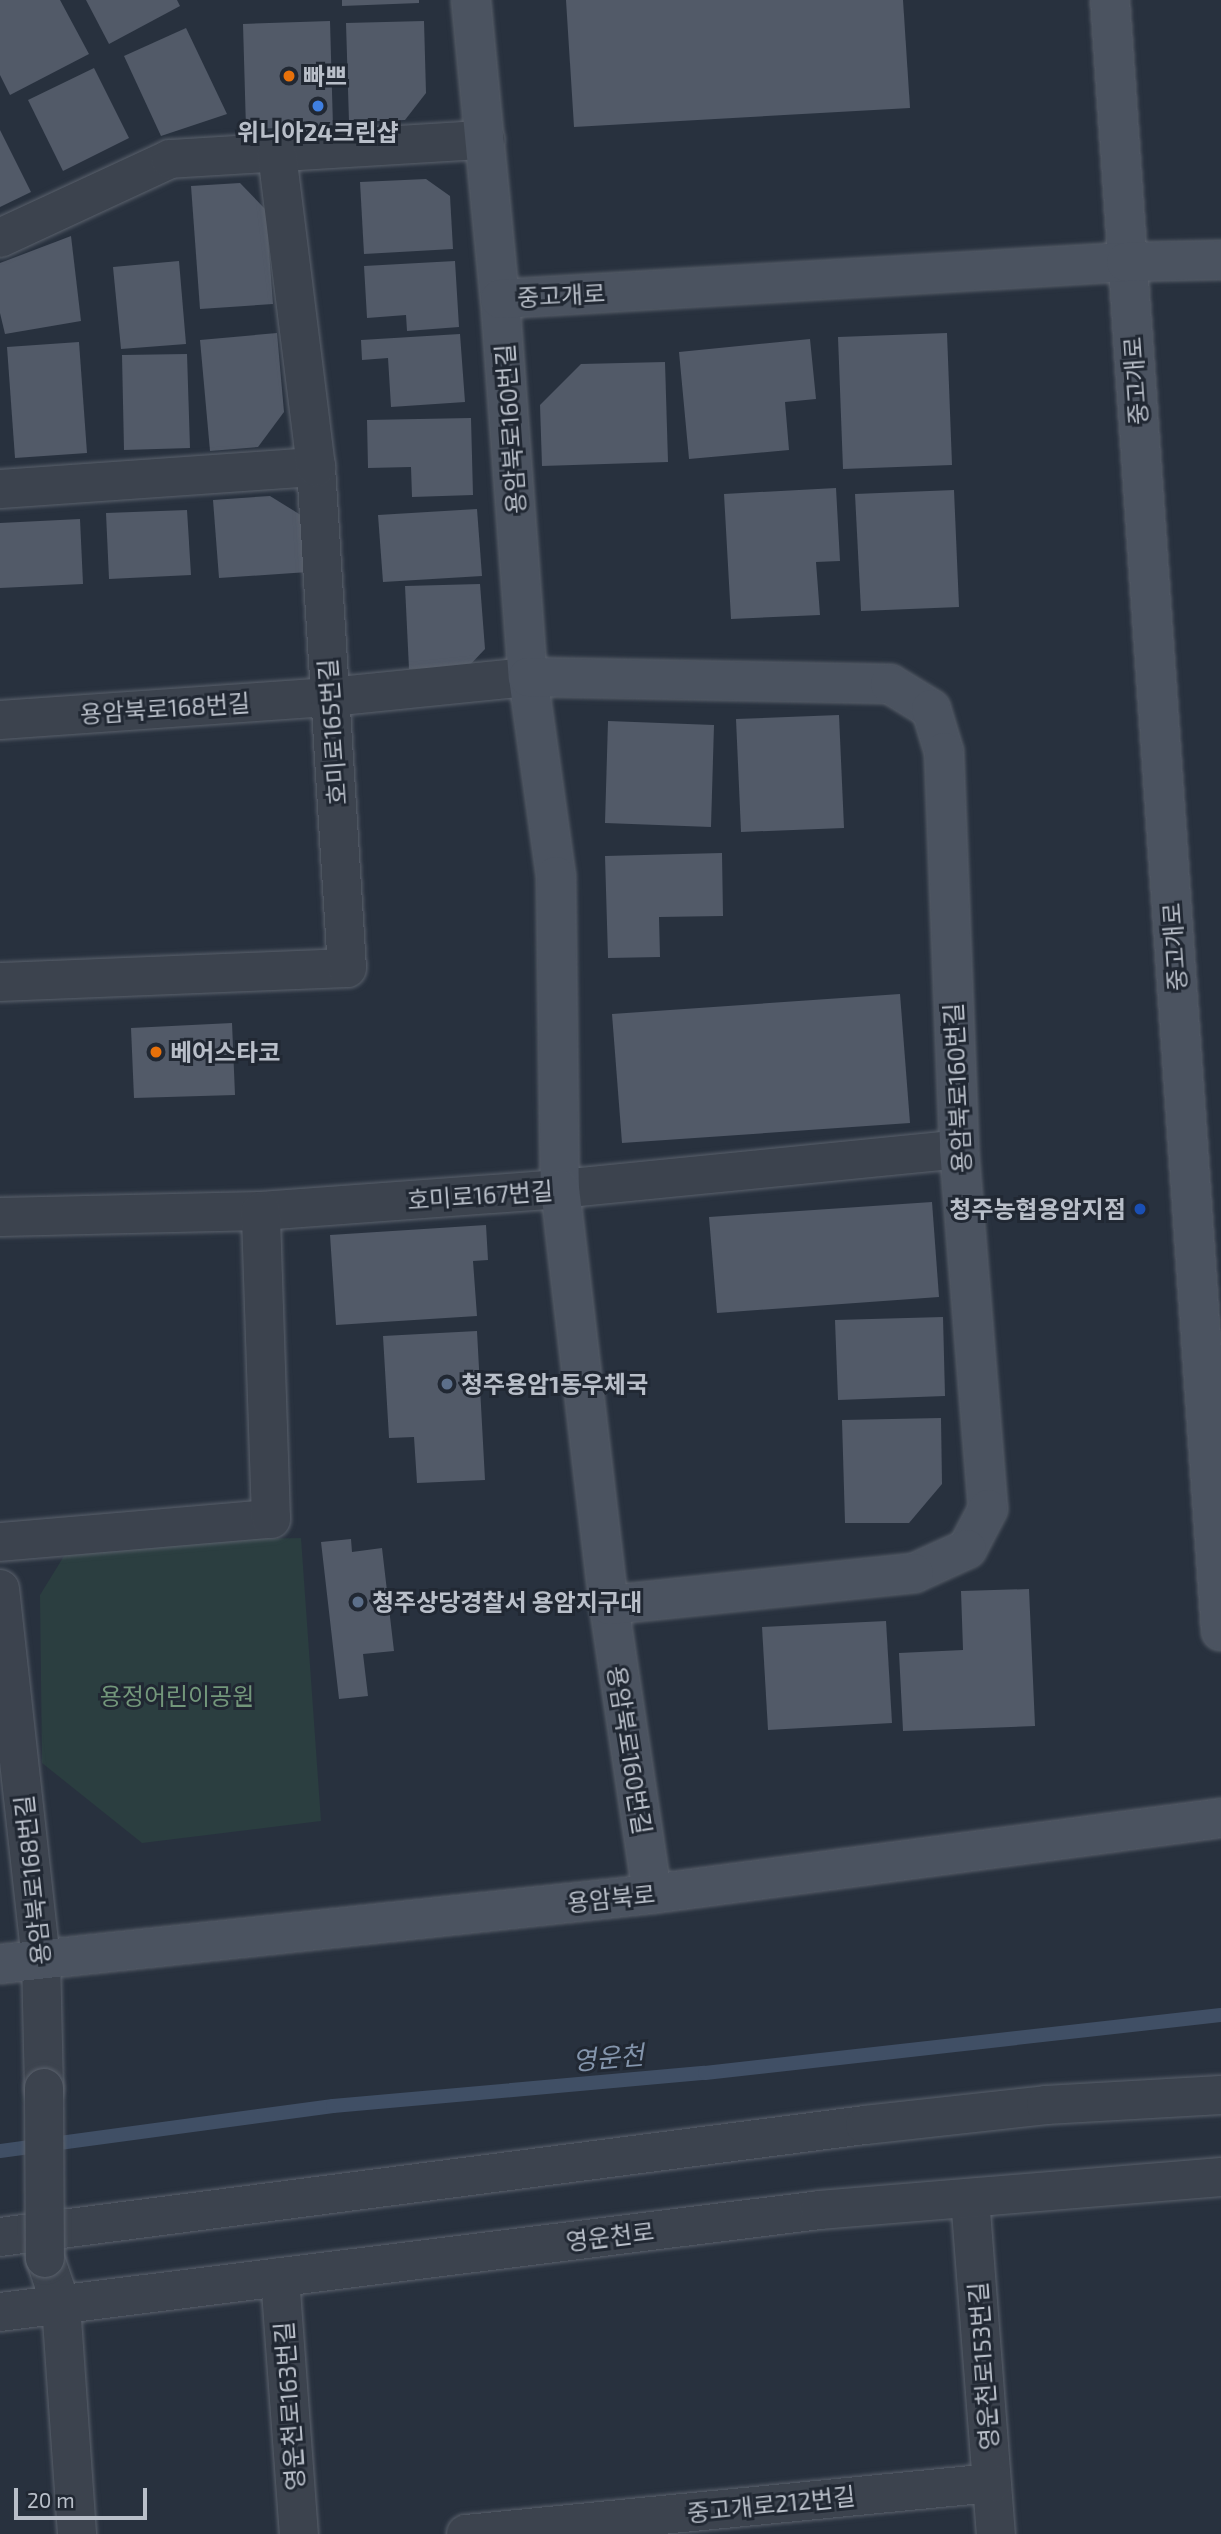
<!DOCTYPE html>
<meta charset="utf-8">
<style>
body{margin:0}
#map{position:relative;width:1221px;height:2534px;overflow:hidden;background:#28313e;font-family:"Exo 2","Noto Sans KR",sans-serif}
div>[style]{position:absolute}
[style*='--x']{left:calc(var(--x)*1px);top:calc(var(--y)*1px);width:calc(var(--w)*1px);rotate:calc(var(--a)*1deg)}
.green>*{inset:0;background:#2b3e40}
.stream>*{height:14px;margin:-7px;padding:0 7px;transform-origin:7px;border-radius:7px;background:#404f65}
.building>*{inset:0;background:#525a68}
.roads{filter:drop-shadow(0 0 2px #5a616c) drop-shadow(0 0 2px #5a616c)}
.street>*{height:38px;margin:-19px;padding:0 19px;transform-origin:19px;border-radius:19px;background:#3c434e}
.secondary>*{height:38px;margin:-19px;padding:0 19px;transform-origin:19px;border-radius:19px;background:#4b5360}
.bridges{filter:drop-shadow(0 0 2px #5a616c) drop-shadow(0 0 2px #5a616c)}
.street-bridge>*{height:38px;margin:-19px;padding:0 19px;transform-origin:19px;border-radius:19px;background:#3c434e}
.dots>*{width:19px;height:19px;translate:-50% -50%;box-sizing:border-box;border:4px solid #212833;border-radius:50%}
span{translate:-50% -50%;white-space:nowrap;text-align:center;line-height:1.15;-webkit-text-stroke:6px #212833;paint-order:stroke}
.poi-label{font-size:24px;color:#b9bfc9;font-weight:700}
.left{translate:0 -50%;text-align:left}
.right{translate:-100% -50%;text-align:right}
.street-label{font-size:24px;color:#b9bfc9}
.park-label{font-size:24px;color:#73977b}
.water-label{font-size:26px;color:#8495ac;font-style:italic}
.scale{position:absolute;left:14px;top:2488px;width:133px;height:32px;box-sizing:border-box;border:4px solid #b9bfc9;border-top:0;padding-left:9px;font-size:21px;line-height:24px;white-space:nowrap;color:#b9bfc9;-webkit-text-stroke:5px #212833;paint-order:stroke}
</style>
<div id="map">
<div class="green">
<div style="clip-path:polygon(301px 1538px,321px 1821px,142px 1843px,42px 1763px,40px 1595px,72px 1543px)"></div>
</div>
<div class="stream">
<div style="--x:0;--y:2151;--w:336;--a:-7.7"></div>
<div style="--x:333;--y:2106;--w:373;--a:-5.1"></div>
<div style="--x:705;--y:2073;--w:519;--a:-6.41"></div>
</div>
<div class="building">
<div style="clip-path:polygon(0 0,60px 0,89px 54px,10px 95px,0 75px)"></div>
<div style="clip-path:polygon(86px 0,177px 0,180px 6px,109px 44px)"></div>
<div style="clip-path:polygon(342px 0,419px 0,419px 3px,342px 6px)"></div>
<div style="clip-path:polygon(566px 0,903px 0,910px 108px,574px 127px)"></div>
<div style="clip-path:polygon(330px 21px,333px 127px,246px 129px,243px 24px)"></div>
<div style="clip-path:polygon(424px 21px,426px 93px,405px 120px,349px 122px,346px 23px)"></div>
<div style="clip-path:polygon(186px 28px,227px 114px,161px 136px,124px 56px)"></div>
<div style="clip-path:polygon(94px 68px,129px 138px,63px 171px,28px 100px)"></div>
<div style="clip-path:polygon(0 130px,31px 192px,0 207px)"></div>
<div style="clip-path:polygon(426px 179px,450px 196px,453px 249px,364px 254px,360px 182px)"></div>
<div style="clip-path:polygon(240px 183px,266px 210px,273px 304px,200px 309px,191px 186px)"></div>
<div style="clip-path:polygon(71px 236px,81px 321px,5px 334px,0 313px,0 263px)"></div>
<div style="clip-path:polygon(179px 261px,186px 344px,121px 349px,113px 267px)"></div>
<div style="clip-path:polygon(455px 261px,459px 327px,407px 331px,406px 315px,367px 318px,364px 266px)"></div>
<div style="clip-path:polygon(277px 333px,284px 412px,258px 447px,210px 451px,200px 340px)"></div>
<div style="clip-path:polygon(947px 333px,952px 465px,843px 469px,838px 337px)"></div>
<div style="clip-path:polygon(460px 334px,465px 402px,391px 407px,388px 358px,362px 360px,361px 340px)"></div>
<div style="clip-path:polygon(810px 339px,816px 399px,785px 402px,789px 450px,689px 459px,679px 352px)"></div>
<div style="clip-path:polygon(79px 342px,87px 453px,15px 458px,7px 347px)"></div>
<div style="clip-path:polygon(187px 354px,190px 448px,124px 450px,122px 355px)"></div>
<div style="clip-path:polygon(665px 362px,668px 462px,542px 466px,540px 405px,581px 364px)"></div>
<div style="clip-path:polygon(471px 418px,473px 495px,412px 497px,411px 467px,368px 468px,367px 420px)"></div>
<div style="clip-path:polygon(836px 488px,840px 561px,816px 562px,820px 615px,731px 619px,724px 494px)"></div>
<div style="clip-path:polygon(954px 490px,959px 607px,861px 611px,855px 494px)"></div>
<div style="clip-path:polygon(270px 496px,304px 517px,308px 572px,219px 578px,213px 500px)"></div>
<div style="clip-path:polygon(477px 509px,482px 576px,383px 582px,378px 515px)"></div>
<div style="clip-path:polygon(187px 510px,191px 575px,109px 579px,106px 513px)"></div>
<div style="clip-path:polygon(80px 519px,83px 584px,0 588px,0 523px)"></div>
<div style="clip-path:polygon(480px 584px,485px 649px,468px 667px,409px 669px,405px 586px)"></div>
<div style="clip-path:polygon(839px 715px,844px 828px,741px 832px,736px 719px)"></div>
<div style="clip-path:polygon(608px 721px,714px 725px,711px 827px,605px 823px)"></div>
<div style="clip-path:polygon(722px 853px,723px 916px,659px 917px,660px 957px,608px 958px,605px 856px)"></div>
<div style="clip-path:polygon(900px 994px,910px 1123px,622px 1143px,612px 1014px)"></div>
<div style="clip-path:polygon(232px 1023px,235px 1095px,134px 1098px,131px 1028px)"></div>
<div style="clip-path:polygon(932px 1202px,939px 1297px,717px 1313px,709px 1217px)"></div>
<div style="clip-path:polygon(486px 1225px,488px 1260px,473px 1261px,477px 1316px,336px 1325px,330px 1235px)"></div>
<div style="clip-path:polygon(943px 1317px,945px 1396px,838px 1400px,835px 1320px)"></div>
<div style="clip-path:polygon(477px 1331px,485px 1480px,417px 1483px,414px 1437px,389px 1438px,383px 1336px)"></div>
<div style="clip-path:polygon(941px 1418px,942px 1484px,909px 1523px,845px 1523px,842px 1420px)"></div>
<div style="clip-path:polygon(351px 1539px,352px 1552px,382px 1548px,394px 1651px,363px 1654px,368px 1696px,339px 1699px,321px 1542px)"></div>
<div style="clip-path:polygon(1029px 1589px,1035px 1726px,903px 1731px,899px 1653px,963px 1650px,961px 1591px)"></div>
<div style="clip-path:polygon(886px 1621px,892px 1723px,768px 1730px,762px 1627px)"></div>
</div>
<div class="roads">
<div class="street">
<div style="--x:0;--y:238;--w:187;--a:-24.9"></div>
<div style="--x:170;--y:159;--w:316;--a:-3.5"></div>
<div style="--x:0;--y:489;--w:317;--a:-4"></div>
<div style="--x:0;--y:720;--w:331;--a:-4"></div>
<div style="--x:330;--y:697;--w:199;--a:-5.8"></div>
<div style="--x:0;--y:982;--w:347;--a:-2.3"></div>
<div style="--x:347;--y:968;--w:502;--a:-93.54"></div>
<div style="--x:316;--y:467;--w:317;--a:-97.1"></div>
<div style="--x:0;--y:1217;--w:261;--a:-1.3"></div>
<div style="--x:261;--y:1211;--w:300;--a:-4.2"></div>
<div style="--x:560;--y:1189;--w:401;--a:-5.7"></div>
<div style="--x:0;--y:1542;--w:272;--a:-4.9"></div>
<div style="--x:271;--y:1519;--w:308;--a:-91.9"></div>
<div style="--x:0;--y:1589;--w:371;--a:83.7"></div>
<div style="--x:41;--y:1958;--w:130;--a:88.7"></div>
<div style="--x:970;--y:2198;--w:337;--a:85.6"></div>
<div style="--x:0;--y:2237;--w:872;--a:-7.38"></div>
<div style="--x:865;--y:2125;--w:182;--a:-6.3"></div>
<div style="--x:1046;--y:2105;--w:175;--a:-3.3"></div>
<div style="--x:45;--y:2258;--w:50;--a:71.2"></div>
<div style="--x:61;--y:2305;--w:230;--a:86"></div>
<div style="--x:280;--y:2277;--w:258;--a:85.8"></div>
<div style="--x:0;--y:2312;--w:826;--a:-7.09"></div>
<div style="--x:820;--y:2210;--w:402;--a:-4.7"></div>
<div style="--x:466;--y:2534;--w:528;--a:-5.54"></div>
</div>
<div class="secondary">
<div style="--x:471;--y:0;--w:300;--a:84.5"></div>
<div style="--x:500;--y:299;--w:379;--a:85.8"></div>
<div style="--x:528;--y:677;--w:201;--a:82"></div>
<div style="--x:556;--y:876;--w:313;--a:89.3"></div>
<div style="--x:560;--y:1189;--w:419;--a:83.3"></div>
<div style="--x:609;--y:1605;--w:292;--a:81.5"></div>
<div style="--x:1110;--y:0;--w:1635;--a:86.11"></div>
<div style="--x:500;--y:299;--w:627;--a:-3.38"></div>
<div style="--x:1126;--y:262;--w:95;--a:-1.2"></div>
<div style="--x:528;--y:677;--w:362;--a:1.1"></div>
<div style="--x:890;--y:684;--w:48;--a:31.4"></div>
<div style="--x:931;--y:709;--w:45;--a:73.2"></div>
<div style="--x:944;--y:752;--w:397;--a:87.8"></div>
<div style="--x:959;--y:1149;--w:361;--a:85.4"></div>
<div style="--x:988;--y:1509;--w:45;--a:117.7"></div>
<div style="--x:967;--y:1549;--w:58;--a:155.6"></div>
<div style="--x:914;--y:1573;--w:307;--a:174"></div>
<div style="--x:0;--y:1964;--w:656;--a:-6.13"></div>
<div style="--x:652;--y:1894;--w:574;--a:-7.61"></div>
</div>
</div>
<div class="bridges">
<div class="street-bridge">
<div style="--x:44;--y:2088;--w:170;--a:89.7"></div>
</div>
</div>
<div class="dots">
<div style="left:289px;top:76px;background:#e8710a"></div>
<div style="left:318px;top:106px;background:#3f7fe0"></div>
<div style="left:156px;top:1052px;background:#e8710a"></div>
<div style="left:1140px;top:1209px;background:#1a4fb4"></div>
<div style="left:447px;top:1384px;background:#5c6f8a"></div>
<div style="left:358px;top:1602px;background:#5c6f8a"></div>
</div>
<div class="poi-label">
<span class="left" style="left:303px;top:76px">빠쁘</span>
<span style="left:318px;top:132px">위니아24크린샵</span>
<span class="left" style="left:170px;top:1052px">베어스타코</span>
<span class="right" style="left:1126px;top:1209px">청주농협용암지점</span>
<span class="left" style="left:461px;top:1384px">청주용암1동우체국</span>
<span class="left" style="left:372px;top:1602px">청주상당경찰서 용암지구대</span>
</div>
<div class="street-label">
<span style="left:561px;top:295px;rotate:-3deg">중고개로</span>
<span style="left:1135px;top:381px;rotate:-94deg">중고개로</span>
<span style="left:510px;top:429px;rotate:-94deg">용암북로160번길</span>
<span style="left:165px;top:708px;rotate:-4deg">용암북로168번길</span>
<span style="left:332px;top:732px;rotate:-94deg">호미로165번길</span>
<span style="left:1174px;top:947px;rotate:-94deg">중고개로</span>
<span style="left:957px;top:1088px;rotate:-93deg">용암북로160번길</span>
<span style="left:480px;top:1195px;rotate:-4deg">호미로167번길</span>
<span style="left:630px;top:1750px;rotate:81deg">용암북로160번길</span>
<span style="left:32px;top:1880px;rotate:-96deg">용암북로168번길</span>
<span style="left:611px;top:1898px;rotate:-6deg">용암북로</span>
<span style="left:610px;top:2236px;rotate:-7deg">영운천로</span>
<span style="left:983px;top:2366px;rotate:-94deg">영운천로153번길</span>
<span style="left:289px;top:2406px;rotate:-94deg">영운천로163번길</span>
<span style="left:771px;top:2504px;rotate:-6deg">중고개로212번길</span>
</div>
<div class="park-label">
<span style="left:177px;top:1696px">용정어린이공원</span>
</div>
<div class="water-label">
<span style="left:608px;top:2057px;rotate:-5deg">영운천</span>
</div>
<div class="scale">20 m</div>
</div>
